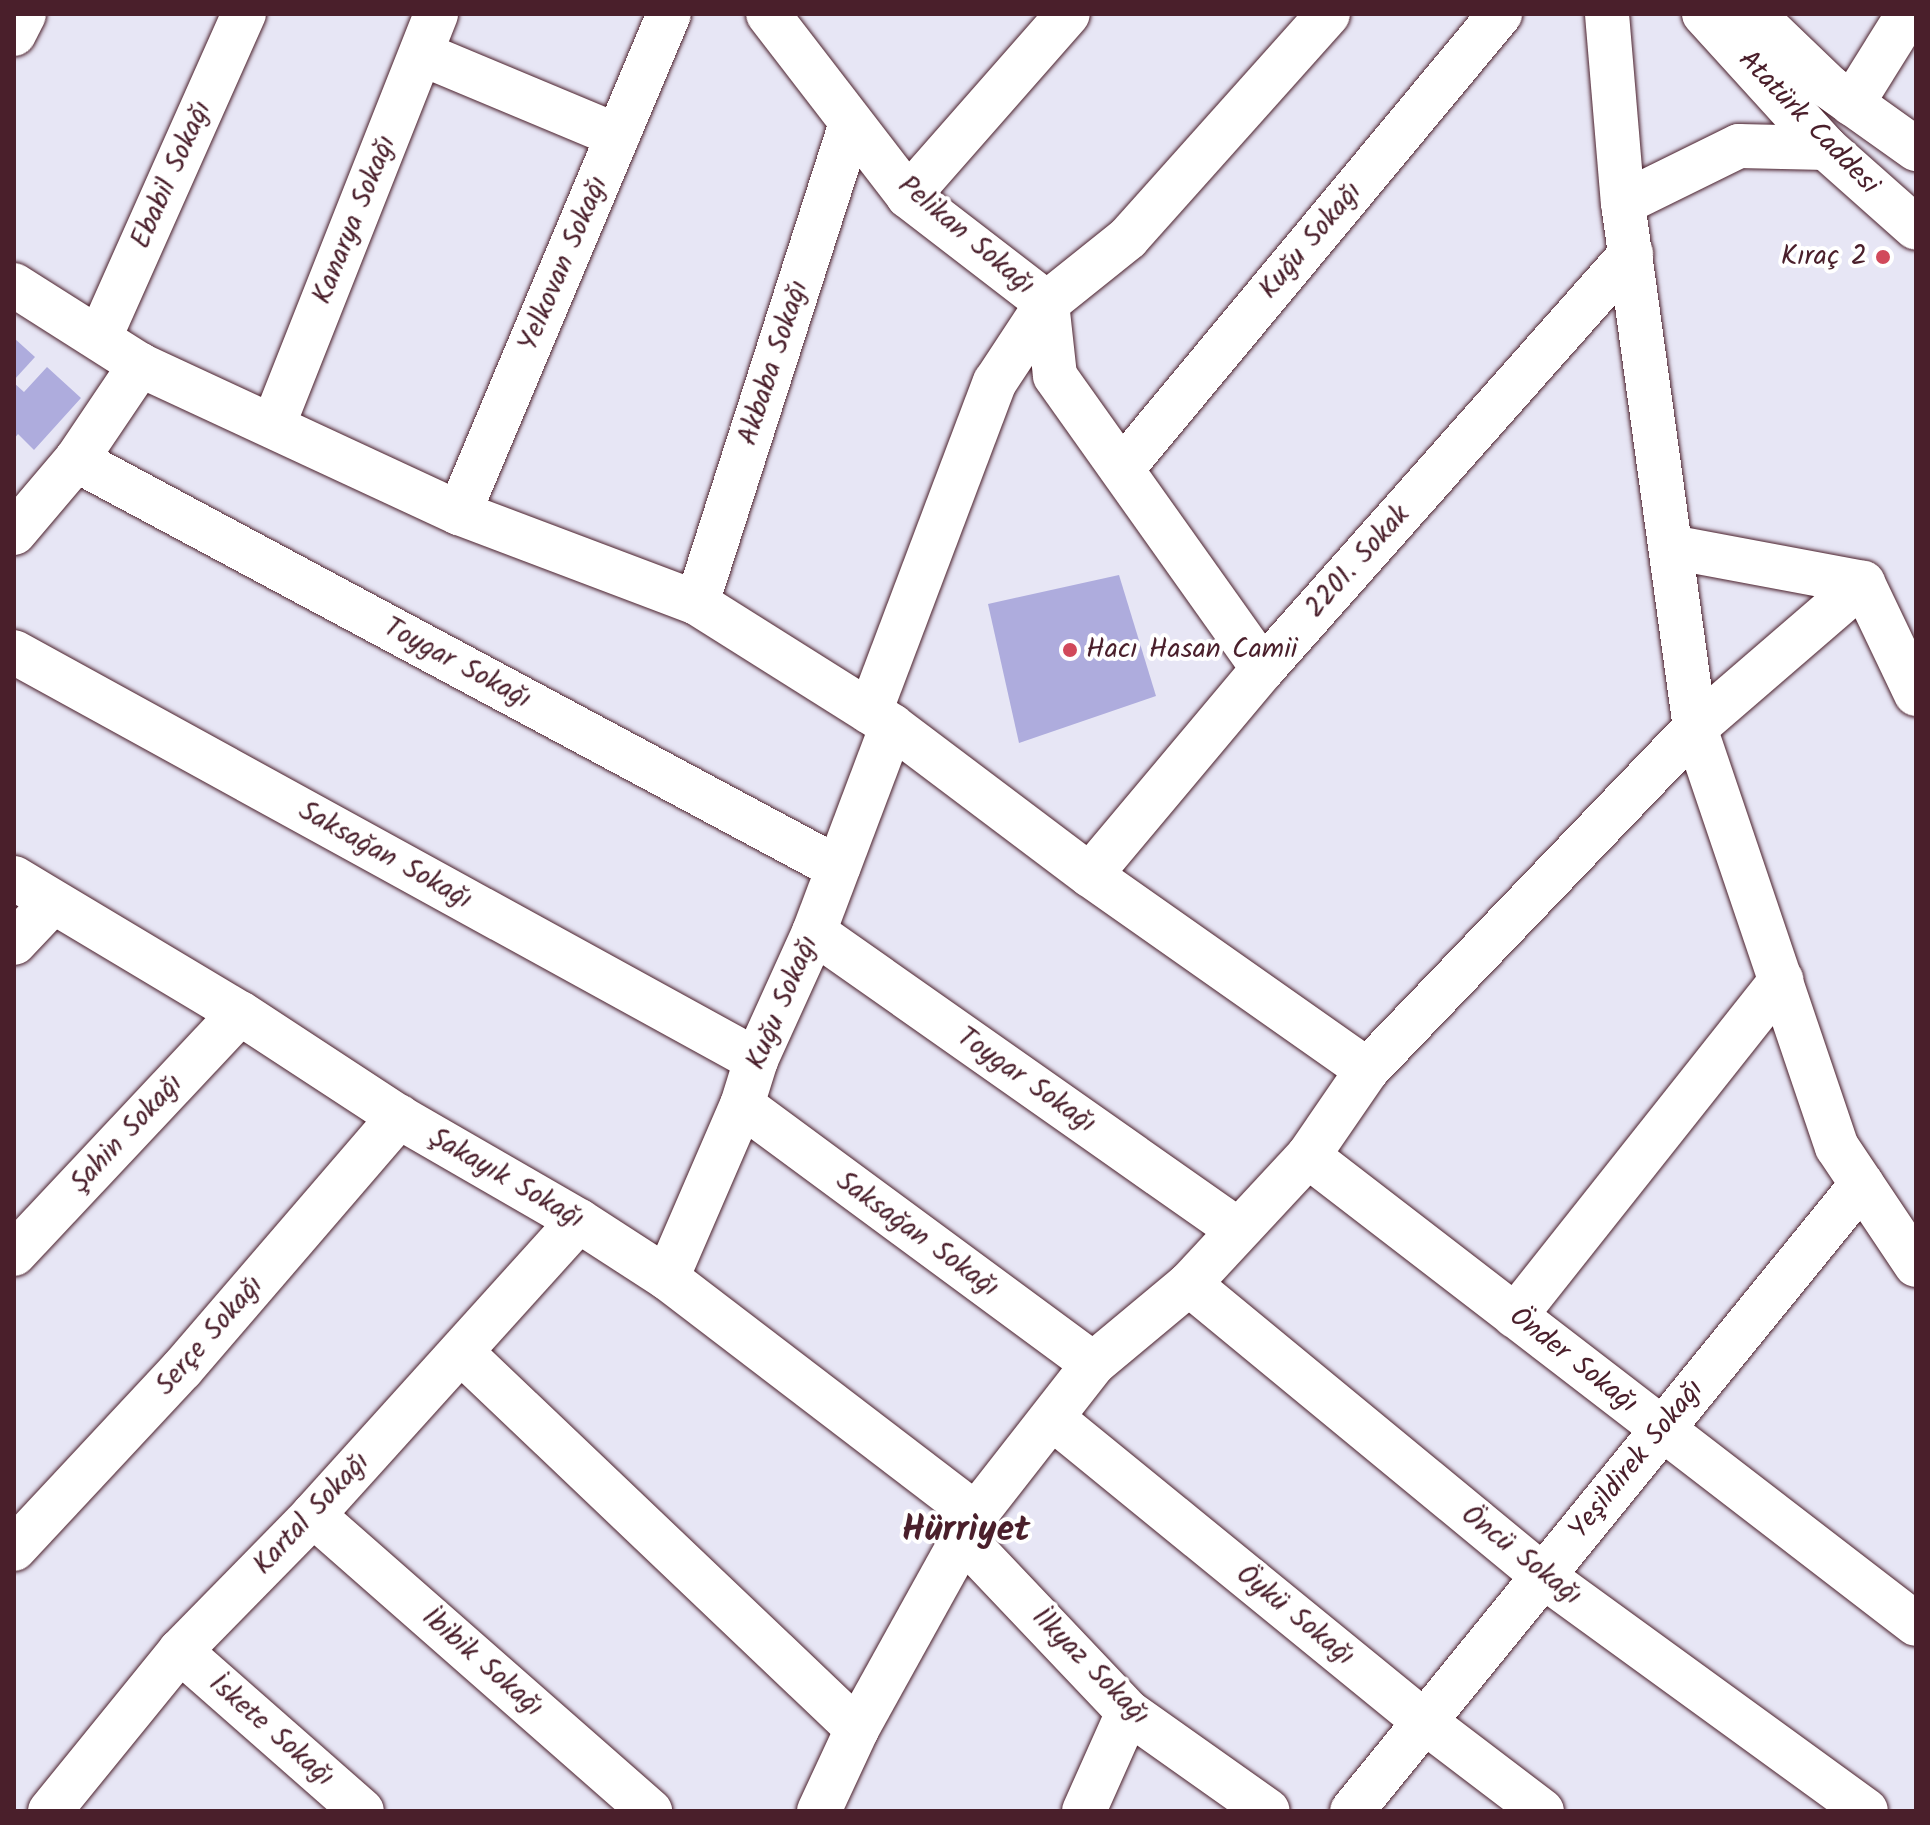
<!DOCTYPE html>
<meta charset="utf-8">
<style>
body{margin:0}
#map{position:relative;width:1930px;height:1825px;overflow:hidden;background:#e7e6f5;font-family:Kalam,sans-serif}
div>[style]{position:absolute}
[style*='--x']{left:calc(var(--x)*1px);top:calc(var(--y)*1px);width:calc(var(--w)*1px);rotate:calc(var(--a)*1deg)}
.building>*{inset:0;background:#aeacdd}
.roads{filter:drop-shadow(0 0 2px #4a1f2b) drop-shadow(0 0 2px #4a1f2b)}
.minor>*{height:44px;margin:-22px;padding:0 22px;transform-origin:22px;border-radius:22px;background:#fff}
.major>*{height:44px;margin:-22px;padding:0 22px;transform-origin:22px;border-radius:22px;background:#fff}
.dots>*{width:22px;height:22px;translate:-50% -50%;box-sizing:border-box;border:4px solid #fff;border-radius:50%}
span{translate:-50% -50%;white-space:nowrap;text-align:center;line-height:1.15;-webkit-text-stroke:8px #fff;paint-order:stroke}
.street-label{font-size:28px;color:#4a1f2b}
.poi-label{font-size:28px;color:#4a1f2b}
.right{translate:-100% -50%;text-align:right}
.left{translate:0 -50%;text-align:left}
.district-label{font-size:36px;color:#4a1f2b;font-weight:700}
.frame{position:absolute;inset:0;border:16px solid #4a1f2b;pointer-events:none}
</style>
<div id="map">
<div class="building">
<div style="clip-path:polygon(14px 338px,35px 357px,14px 380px)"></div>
<div style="clip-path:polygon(47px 367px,81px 398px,34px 450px,18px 434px,14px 439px,14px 383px,24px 392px)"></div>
<div style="clip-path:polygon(1119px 575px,1156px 696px,1019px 743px,988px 604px)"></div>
</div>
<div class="roads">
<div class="minor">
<div style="--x:768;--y:14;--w:230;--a:52.4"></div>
<div style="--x:908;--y:196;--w:175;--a:37.6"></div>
<div style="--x:1047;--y:303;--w:73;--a:83.7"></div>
<div style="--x:1055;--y:376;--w:359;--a:54.6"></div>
<div style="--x:1607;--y:14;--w:190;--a:85.2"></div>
<div style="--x:1623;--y:203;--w:530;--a:82.19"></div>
<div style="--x:1695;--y:728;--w:442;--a:71.3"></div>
<div style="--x:1837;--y:1147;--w:142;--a:56.2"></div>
<div style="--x:14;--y:34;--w:22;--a:-63"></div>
<div style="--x:422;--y:54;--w:212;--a:22.7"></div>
<div style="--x:1852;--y:104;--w:106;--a:-58.1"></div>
<div style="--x:908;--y:196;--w:242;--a:-48.7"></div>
<div style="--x:1623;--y:203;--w:129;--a:-26.2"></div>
<div style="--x:1739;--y:146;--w:87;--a:1.3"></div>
<div style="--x:14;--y:285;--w:149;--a:32.4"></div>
<div style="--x:140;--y:365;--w:352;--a:24.9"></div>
<div style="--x:459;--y:513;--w:254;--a:20.7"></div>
<div style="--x:697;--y:603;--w:231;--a:32.2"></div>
<div style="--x:892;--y:726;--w:248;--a:37"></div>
<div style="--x:1090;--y:875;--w:339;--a:35.1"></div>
<div style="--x:100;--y:337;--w:354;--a:-66"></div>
<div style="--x:273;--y:426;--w:443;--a:-68.4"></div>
<div style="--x:76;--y:460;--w:864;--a:28.17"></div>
<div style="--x:1122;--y:469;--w:592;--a:-50.28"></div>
<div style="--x:459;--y:513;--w:541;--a:-67.18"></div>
<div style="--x:14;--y:533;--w:96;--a:-49.7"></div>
<div style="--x:76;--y:460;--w:115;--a:-56"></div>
<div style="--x:1671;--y:547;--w:195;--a:10.6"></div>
<div style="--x:1863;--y:583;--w:123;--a:64.5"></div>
<div style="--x:697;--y:603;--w:504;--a:-72.21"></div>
<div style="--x:14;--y:652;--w:847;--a:28.8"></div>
<div style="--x:870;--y:712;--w:353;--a:-69.3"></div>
<div style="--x:995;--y:382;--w:95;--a:-56.6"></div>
<div style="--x:1047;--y:303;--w:104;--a:-38.7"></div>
<div style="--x:1128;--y:238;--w:300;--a:-48.2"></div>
<div style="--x:1090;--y:875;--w:269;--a:-50"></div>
<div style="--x:1263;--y:669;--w:555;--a:-48.44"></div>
<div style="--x:14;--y:878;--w:263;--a:30.9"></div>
<div style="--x:240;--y:1013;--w:190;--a:33.2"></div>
<div style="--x:399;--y:1117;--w:208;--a:30"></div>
<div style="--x:579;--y:1221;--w:105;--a:32.9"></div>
<div style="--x:667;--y:1278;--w:389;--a:37.4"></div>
<div style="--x:814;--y:932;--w:518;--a:35.1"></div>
<div style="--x:14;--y:943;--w:55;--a:-46.5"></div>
<div style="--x:742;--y:1105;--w:436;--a:36.4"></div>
<div style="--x:1308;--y:1156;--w:767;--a:37.59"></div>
<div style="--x:14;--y:1254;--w:330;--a:-46.8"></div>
<div style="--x:667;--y:1278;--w:189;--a:-66.6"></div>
<div style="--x:742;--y:1105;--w:47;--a:-72.7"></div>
<div style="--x:756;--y:1060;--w:141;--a:-65.6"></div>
<div style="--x:814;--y:932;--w:220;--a:-69.3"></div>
<div style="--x:1189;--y:1284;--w:459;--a:39.5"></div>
<div style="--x:1543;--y:1576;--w:399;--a:36"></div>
<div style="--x:1515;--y:1316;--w:429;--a:-51.6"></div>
<div style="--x:461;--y:1352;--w:547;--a:43.59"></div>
<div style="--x:1052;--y:1418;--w:481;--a:39.2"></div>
<div style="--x:1425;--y:1722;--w:147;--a:37.3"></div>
<div style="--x:313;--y:1515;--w:449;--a:41.3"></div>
<div style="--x:963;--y:1538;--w:240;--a:46.5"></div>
<div style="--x:1128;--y:1712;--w:171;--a:35.3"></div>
<div style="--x:14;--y:1549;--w:246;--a:-47"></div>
<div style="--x:182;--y:1369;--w:333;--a:-49.3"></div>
<div style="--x:180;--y:1651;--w:242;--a:41.3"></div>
<div style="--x:50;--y:1811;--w:206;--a:-50.9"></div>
<div style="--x:180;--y:1651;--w:190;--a:-45.6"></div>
<div style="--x:313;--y:1515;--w:396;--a:-47.9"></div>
<div style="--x:819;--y:1811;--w:90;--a:-65.1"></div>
<div style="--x:857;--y:1729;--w:246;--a:-61"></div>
<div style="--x:976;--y:1514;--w:190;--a:-52"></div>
<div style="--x:1093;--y:1364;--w:125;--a:-39.8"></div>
<div style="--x:1189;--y:1284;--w:175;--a:-47.1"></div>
<div style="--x:1308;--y:1156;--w:104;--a:-55.5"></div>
<div style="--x:1367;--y:1070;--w:474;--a:-46.2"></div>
<div style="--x:1695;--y:728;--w:222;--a:-40.8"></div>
<div style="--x:1084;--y:1811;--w:108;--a:-66"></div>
<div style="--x:1352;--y:1811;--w:808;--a:-50.88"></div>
</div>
<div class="major">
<div style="--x:1704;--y:14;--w:181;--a:47.7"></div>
<div style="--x:1826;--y:148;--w:120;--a:41.6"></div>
<div style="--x:1753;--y:14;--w:105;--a:43.8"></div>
<div style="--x:1829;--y:87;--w:107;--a:35.5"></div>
</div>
</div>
<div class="dots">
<div style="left:1883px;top:257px;background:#d1495b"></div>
<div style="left:1070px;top:650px;background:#d1495b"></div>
</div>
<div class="street-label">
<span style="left:1808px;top:123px;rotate:46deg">Atatürk Caddesi</span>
<span style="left:172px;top:175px;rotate:-66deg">Ebabil Sokağı</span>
<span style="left:355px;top:220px;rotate:-68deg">Kanarya Sokağı</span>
<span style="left:966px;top:236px;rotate:40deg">Pelikan Sokağı</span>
<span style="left:1311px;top:241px;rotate:-50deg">Kuğu Sokağı</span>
<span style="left:564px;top:264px;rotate:-67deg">Yelkovan Sokağı</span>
<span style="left:774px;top:363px;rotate:-72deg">Akbaba Sokağı</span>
<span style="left:1358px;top:562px;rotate:-48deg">2201. Sokak</span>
<span style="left:457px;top:664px;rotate:28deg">Toygar Sokağı</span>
<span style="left:385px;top:856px;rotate:29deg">Saksağan Sokağı</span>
<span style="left:783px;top:1003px;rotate:-67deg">Kuğu Sokağı</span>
<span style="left:1026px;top:1081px;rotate:35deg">Toygar Sokağı</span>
<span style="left:127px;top:1134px;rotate:-47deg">Şahin Sokağı</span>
<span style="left:506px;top:1179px;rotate:30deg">Şakayık Sokağı</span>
<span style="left:917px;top:1235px;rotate:36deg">Saksağan Sokağı</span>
<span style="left:210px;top:1336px;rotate:-49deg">Serçe Sokağı</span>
<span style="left:1573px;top:1361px;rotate:38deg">Önder Sokağı</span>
<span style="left:1637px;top:1460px;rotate:-51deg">Yeşildirek Sokağı</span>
<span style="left:312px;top:1514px;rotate:-47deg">Kartal Sokağı</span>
<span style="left:1521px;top:1556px;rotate:38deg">Öncü Sokağı</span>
<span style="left:1295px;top:1616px;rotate:39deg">Öykü Sokağı</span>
<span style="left:482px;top:1663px;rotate:41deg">İbibik Sokağı</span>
<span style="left:1090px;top:1667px;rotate:45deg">İlkyaz Sokağı</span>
<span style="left:271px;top:1731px;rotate:41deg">İskete Sokağı</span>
</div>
<div class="poi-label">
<span class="right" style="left:1867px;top:257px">Kıraç 2</span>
<span class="left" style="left:1086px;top:650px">Hacı Hasan Camii</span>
</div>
<div class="district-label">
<span style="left:966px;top:1531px">Hürriyet</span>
</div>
<div class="frame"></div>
</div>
